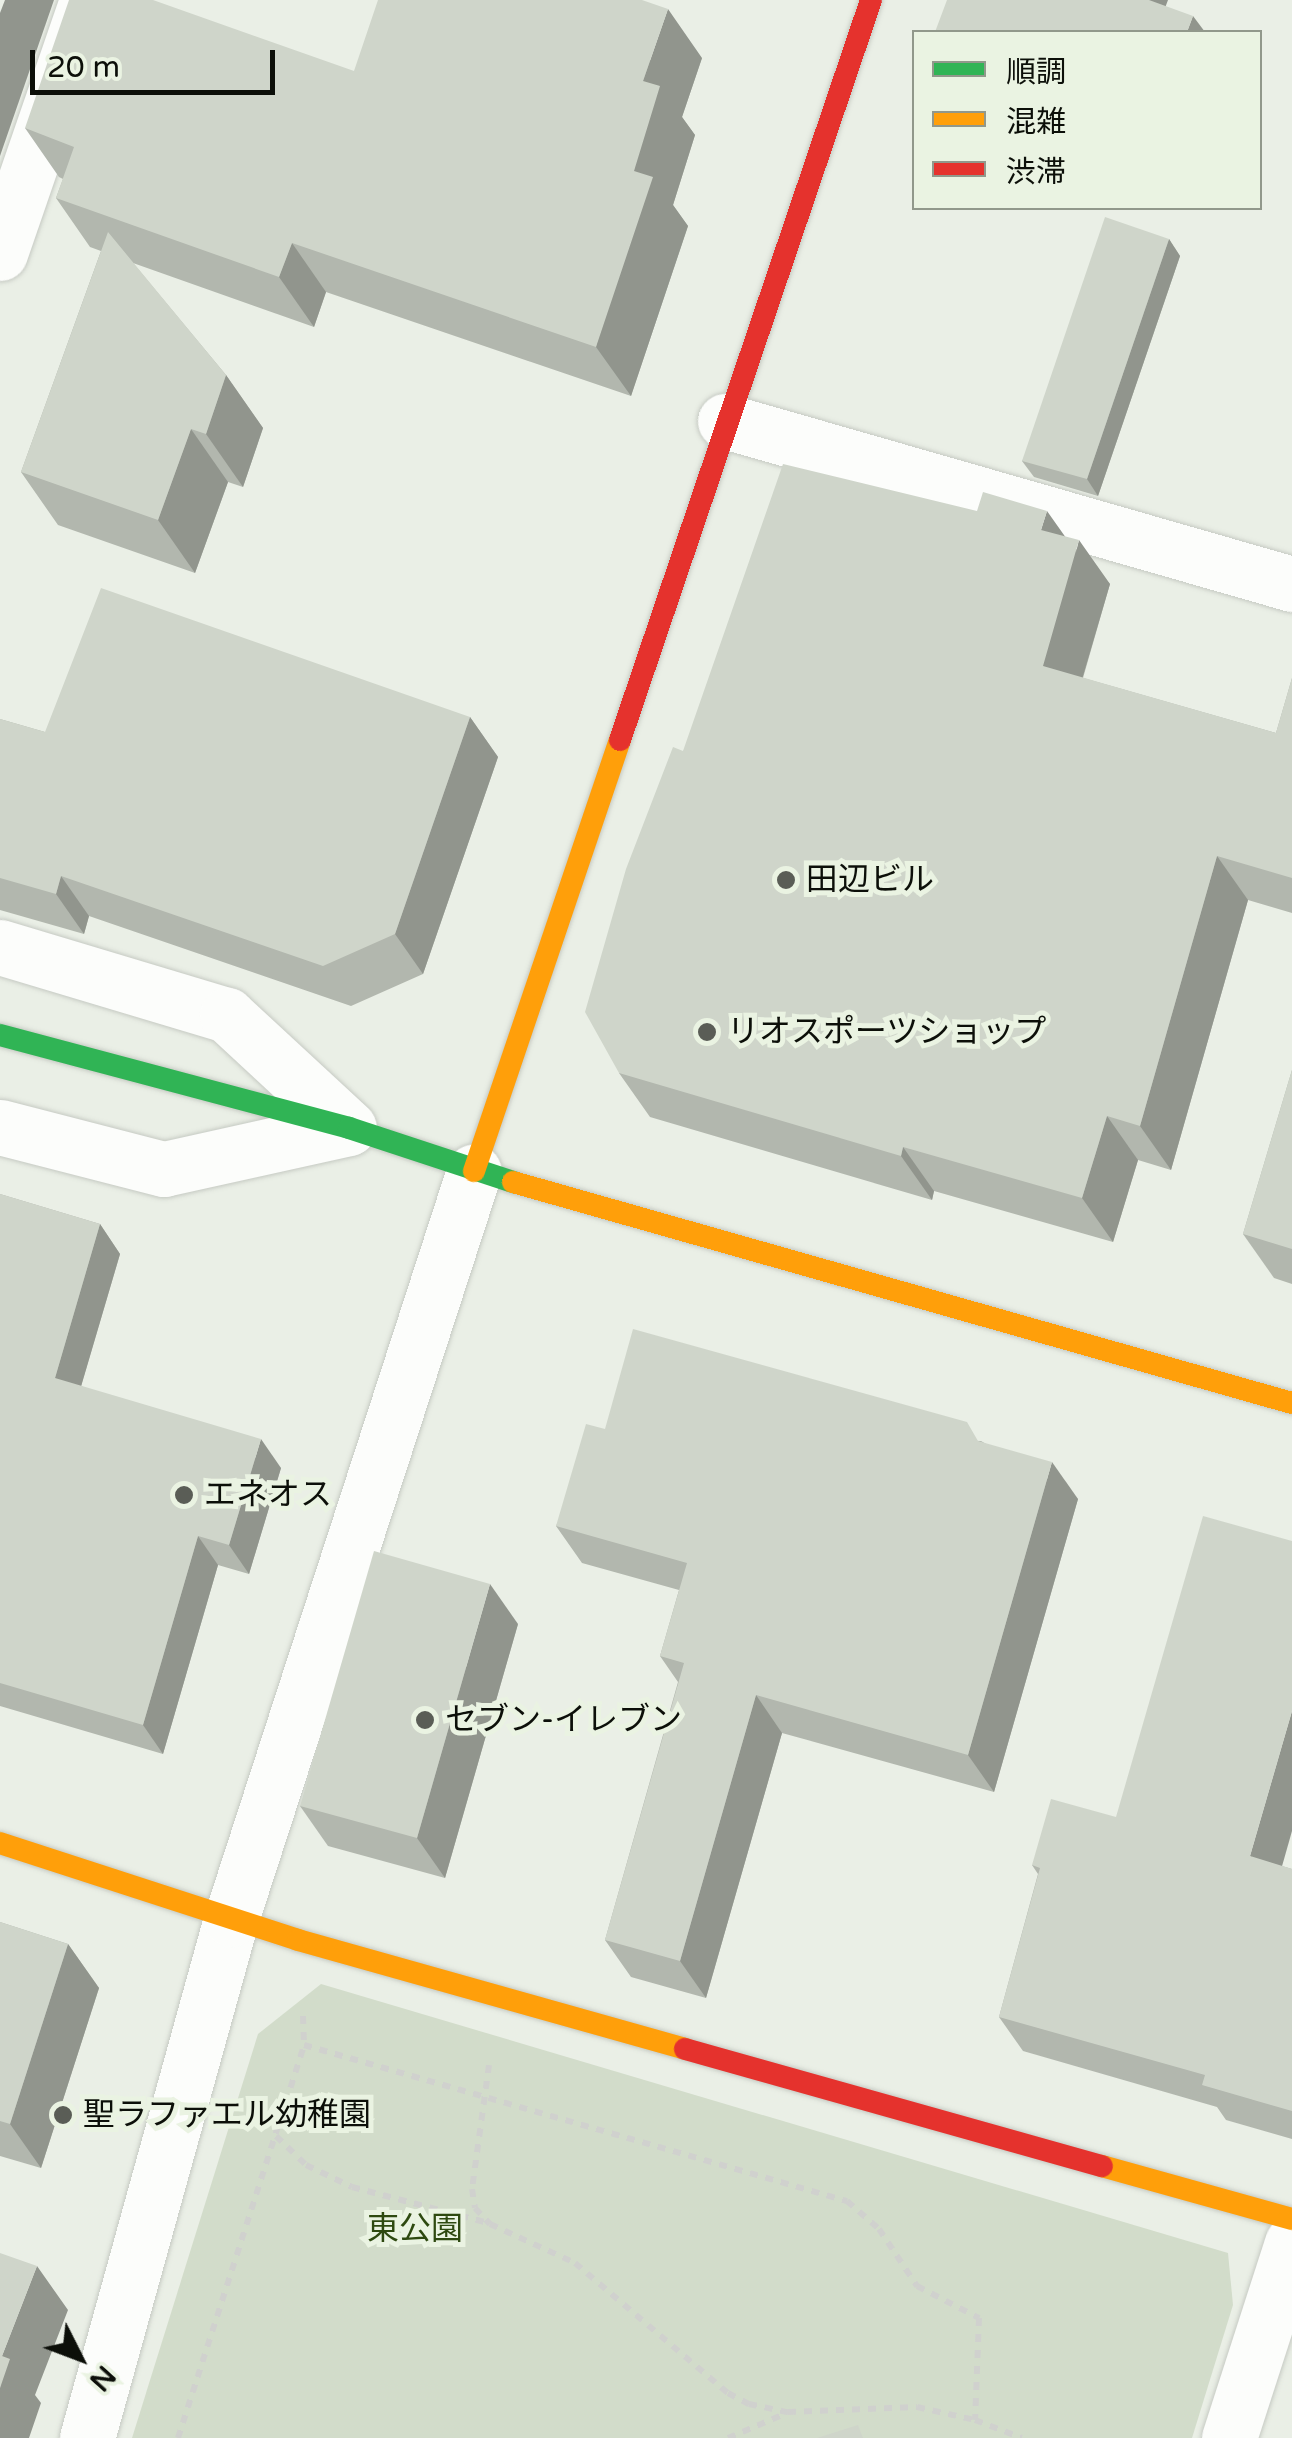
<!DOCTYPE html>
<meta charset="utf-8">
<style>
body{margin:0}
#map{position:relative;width:1292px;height:2438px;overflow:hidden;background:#eaefe6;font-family:"Varela Round","Noto Sans JP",sans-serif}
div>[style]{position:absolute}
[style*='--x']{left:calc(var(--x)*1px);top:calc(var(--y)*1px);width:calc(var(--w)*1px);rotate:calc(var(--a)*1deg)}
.green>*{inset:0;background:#d2dcca}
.path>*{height:6px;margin-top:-3px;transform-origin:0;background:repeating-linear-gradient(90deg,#d0d1ce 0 8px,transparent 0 16px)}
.roads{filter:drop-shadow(0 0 2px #c6cac3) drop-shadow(0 0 2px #c6cac3)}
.street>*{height:55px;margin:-27.5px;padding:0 27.5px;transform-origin:27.5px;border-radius:27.5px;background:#fcfdfb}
.fast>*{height:22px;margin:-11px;padding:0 11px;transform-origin:11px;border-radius:11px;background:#30b455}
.slow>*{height:22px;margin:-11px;padding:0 11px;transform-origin:11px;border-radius:11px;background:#ff9f0a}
.jam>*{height:22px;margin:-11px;padding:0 11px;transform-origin:11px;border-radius:11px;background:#e5322d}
.wall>*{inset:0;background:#b2b7ae}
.shaded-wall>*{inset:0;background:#91958d}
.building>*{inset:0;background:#cfd5ca}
.dots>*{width:28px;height:28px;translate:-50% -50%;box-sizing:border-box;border:5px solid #eaf3e2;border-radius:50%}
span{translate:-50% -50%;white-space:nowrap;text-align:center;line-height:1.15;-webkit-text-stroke:10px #eaf3e2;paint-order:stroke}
.poi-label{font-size:32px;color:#0c0f09}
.left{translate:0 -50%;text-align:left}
.park-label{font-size:32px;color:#2e4910}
.legend{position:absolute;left:912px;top:30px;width:350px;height:180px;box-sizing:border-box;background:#eaf3e2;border:2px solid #91988b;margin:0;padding:12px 18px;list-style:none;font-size:30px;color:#0c0f09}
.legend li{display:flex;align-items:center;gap:20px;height:50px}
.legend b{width:50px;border:2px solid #91988b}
.north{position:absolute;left:30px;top:2308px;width:100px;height:100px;-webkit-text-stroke:8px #eaf3e2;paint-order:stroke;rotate:132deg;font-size:28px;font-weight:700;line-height:40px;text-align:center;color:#0c0f09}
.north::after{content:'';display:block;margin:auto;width:35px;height:45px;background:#0c0f09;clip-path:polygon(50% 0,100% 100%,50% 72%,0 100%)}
.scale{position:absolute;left:30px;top:50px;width:245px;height:45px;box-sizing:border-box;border:5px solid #0c0f09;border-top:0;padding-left:12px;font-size:30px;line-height:35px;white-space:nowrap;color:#0c0f09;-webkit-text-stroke:8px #eaf3e2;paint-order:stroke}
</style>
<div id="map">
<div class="green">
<div style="clip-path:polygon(321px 1984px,1228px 2253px,1233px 2305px,1192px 2438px,132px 2438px,258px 2034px)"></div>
</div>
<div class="path">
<div style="--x:303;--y:2016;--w:29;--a:88"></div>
<div style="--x:489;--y:2065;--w:125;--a:97.8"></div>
<div style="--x:472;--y:2189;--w:19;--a:81"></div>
<div style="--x:475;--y:2208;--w:22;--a:47"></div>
<div style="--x:490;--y:2224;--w:94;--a:24.6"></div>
<div style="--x:575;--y:2263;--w:201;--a:40.4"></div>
<div style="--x:728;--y:2393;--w:24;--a:28"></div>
<div style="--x:749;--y:2404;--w:40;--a:12"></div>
<div style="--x:788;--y:2412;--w:129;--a:-2.2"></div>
<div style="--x:917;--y:2407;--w:59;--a:12.6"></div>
<div style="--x:276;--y:2136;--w:42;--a:44"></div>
<div style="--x:306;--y:2165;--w:51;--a:25.6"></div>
<div style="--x:352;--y:2187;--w:141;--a:14.8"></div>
<div style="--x:178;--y:2438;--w:413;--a:-72.2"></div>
<div style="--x:304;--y:2045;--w:565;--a:16.03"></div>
<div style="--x:847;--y:2201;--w:43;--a:41.2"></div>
<div style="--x:879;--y:2229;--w:69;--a:56.3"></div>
<div style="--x:917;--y:2286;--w:70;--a:27.3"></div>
<div style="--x:979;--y:2318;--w:102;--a:92.2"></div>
<div style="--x:975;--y:2420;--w:50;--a:21"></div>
<div style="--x:728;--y:2438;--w:64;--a:-23"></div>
</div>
<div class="roads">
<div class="street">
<div style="--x:0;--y:253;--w:268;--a:-71"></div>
<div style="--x:725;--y:421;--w:590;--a:16.04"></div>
<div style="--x:0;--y:947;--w:237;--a:16.7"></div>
<div style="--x:227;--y:1015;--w:166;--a:42.8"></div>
<div style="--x:0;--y:1127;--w:169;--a:14.4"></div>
<div style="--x:164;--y:1169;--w:189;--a:-12.5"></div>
<div style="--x:87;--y:2438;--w:539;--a:-74.49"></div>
<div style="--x:231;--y:1919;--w:786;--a:-72"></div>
<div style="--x:1229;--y:2438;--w:205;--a:-72.1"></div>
</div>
<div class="fast">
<div style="--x:0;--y:1035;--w:361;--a:14.9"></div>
<div style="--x:349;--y:1128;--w:173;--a:18.2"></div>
</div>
<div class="slow">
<div style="--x:474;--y:1171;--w:455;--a:-71.3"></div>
<div style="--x:513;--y:1182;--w:810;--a:15.84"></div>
<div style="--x:0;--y:1843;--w:313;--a:18"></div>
<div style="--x:298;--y:1940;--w:402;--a:15.7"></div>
<div style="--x:1102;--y:2166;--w:197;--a:15.6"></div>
</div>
<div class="jam">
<div style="--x:620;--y:740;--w:781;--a:-71.26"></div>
<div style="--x:685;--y:2049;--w:433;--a:15.7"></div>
</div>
</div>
<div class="wall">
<div style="clip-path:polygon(702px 58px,682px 117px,695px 135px,673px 205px,688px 226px,631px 396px,326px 292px,314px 327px,133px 263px,226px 375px,263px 428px,243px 487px,228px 482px,195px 573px,58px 525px,21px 472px,101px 251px,90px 247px,56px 198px,63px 179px,59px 177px,25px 128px,354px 71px)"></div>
<div style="clip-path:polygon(1169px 239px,1180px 256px,1098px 496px,1034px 477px,1022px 461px)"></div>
<div style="clip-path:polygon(1065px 537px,1110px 584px,1083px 678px,1276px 733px,1292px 678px,1292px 913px,1248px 900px,1171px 1170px,1138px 1160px,1113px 1242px,934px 1191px,932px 1200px,650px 1117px,619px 1073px,683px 751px)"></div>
<div style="clip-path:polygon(470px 717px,498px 757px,423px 974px,351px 1006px,89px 916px,84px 934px,0 910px,0 719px,45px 732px)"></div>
<div style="clip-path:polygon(1292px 1070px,1292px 1284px,1274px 1278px,1243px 1234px)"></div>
<div style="clip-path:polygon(0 1194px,100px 1224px,120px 1254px,81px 1386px,281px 1468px,249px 1574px,218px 1565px,163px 1754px,0 1706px)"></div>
<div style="clip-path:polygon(605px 1429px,981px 1441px,1078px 1499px,994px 1792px,782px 1733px,706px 1998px,631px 1977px,605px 1940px,678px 1682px,660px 1656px,679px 1590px,582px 1563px,556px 1526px)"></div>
<div style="clip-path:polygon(518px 1624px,445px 1878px,328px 1846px,300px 1806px)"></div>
<div style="clip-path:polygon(1032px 1865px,1282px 1866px,1292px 1869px,1292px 2139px,1226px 2120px,1217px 2107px,1023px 2051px,999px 2017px,1038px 1874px)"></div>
<div style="clip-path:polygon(0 1922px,68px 1944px,99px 1988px,41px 2168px,0 2156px)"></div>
</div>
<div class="shaded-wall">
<div style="clip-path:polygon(5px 0,54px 0,0 156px,0 13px)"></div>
<div style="clip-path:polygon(1124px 0,1168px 0,1156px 32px)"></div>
<div style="clip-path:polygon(668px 9px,702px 58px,682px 117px,695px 135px,673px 205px,688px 226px,631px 396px,596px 347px,634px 171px,643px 81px)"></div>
<div style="clip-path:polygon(1193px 16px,1205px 32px,1187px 32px)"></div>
<div style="clip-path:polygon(1169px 239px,1180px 256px,1098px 496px,1087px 479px)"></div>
<div style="clip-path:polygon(292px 243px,326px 292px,314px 327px,279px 277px)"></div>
<div style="clip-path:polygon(226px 375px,263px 428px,243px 487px,206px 434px)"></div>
<div style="clip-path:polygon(191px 429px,228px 482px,195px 573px,158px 520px)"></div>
<div style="clip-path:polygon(1047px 511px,1076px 552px,1079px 540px,1110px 584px,1073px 710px,1043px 666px,1041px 530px)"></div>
<div style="clip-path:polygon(470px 717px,498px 757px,423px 974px,395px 934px)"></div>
<div style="clip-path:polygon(1217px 856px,1248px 900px,1171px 1170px,1140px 1126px)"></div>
<div style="clip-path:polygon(61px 876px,89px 916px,84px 934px,56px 894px)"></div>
<div style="clip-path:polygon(1107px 1116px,1138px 1160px,1113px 1242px,1082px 1198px)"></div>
<div style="clip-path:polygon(903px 1147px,934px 1191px,932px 1200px,901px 1156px)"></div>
<div style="clip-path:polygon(100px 1224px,120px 1254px,75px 1407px,55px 1378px)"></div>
<div style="clip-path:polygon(261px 1439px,281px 1468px,249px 1574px,229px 1545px)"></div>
<div style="clip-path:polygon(1052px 1462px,1078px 1499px,994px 1792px,968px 1755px)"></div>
<div style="clip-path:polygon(198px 1536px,218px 1565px,163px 1754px,143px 1725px)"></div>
<div style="clip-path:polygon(490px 1584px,518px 1624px,445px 1878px,417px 1838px)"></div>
<div style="clip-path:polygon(756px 1695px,782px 1733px,706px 1998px,680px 1961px)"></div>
<div style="clip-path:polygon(1292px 1711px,1292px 1831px,1275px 1891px,1250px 1856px)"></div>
<div style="clip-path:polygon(68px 1944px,99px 1988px,41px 2168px,10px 2124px)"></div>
<div style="clip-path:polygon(37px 2266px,68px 2310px,35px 2395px,41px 2403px,29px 2438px,0 2438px,0 2388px,2px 2356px)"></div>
</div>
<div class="building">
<div style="clip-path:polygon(69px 0,153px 0,354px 71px,378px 0,642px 0,668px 9px,643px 81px,660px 86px,634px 171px,653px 177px,596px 347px,292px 243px,279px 277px,56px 198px,74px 147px,25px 128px)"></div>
<div style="clip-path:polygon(947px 0,1149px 0,1193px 16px,1187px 32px,935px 32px)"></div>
<div style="clip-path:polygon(1105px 217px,1169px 239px,1087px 479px,1022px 461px)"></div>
<div style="clip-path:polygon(108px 232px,226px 375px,206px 434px,191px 429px,158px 520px,21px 472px)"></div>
<div style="clip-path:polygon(783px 464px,977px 511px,983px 492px,1047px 511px,1041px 530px,1079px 540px,1043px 666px,1276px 733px,1292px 678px,1292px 878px,1217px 856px,1140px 1126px,1107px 1116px,1082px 1198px,903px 1147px,901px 1156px,619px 1073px,585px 1012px,626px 869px,673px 747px,683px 751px)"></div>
<div style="clip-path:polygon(101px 588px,470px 717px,395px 934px,323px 966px,61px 876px,56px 894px,0 878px,0 719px,45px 732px)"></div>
<div style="clip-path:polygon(1292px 1070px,1292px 1249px,1243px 1234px)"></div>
<div style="clip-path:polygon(0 1194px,100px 1224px,55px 1378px,261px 1439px,229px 1545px,198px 1536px,143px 1725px,0 1683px)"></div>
<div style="clip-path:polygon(633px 1329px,967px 1422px,978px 1441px,1052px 1462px,968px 1755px,756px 1695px,680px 1961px,605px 1940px,684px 1663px,660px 1656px,687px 1563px,556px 1526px,586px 1424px,605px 1429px)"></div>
<div style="clip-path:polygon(1203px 1516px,1292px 1541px,1292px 1711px,1250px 1856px,1292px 1869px,1292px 2111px,1202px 2085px,1205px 2075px,999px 2017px,1040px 1868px,1032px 1865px,1051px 1799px,1116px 1817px)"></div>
<div style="clip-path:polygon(374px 1551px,490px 1584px,417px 1838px,300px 1806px)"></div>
<div style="clip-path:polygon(0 1922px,68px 1944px,10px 2124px,0 2121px)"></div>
<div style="clip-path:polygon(0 2253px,37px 2266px,2px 2356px,10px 2359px,0 2388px)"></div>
<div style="clip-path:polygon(858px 2425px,863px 2438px,817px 2438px)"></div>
</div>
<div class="dots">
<div style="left:786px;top:880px;background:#5a5d56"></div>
<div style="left:707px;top:1032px;background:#5a5d56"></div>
<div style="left:184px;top:1495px;background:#5a5d56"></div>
<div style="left:425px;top:1720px;background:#5a5d56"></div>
<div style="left:63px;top:2115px;background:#5a5d56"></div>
</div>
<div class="poi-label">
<span class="left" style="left:806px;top:880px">田辺ビル</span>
<span class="left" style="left:727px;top:1032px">リオスポーツショップ</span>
<span class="left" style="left:204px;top:1495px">エネオス</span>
<span class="left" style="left:445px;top:1720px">セブン-イレブン</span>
<span class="left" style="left:83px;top:2115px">聖ラファエル幼稚園</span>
</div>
<div class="park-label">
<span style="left:415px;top:2229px">東公園</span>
</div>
<ul class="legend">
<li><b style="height:12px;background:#30b455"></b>順調</li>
<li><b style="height:12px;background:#ff9f0a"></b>混雑</li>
<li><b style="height:12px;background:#e5322d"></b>渋滞</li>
</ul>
<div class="north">N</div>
<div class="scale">20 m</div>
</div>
